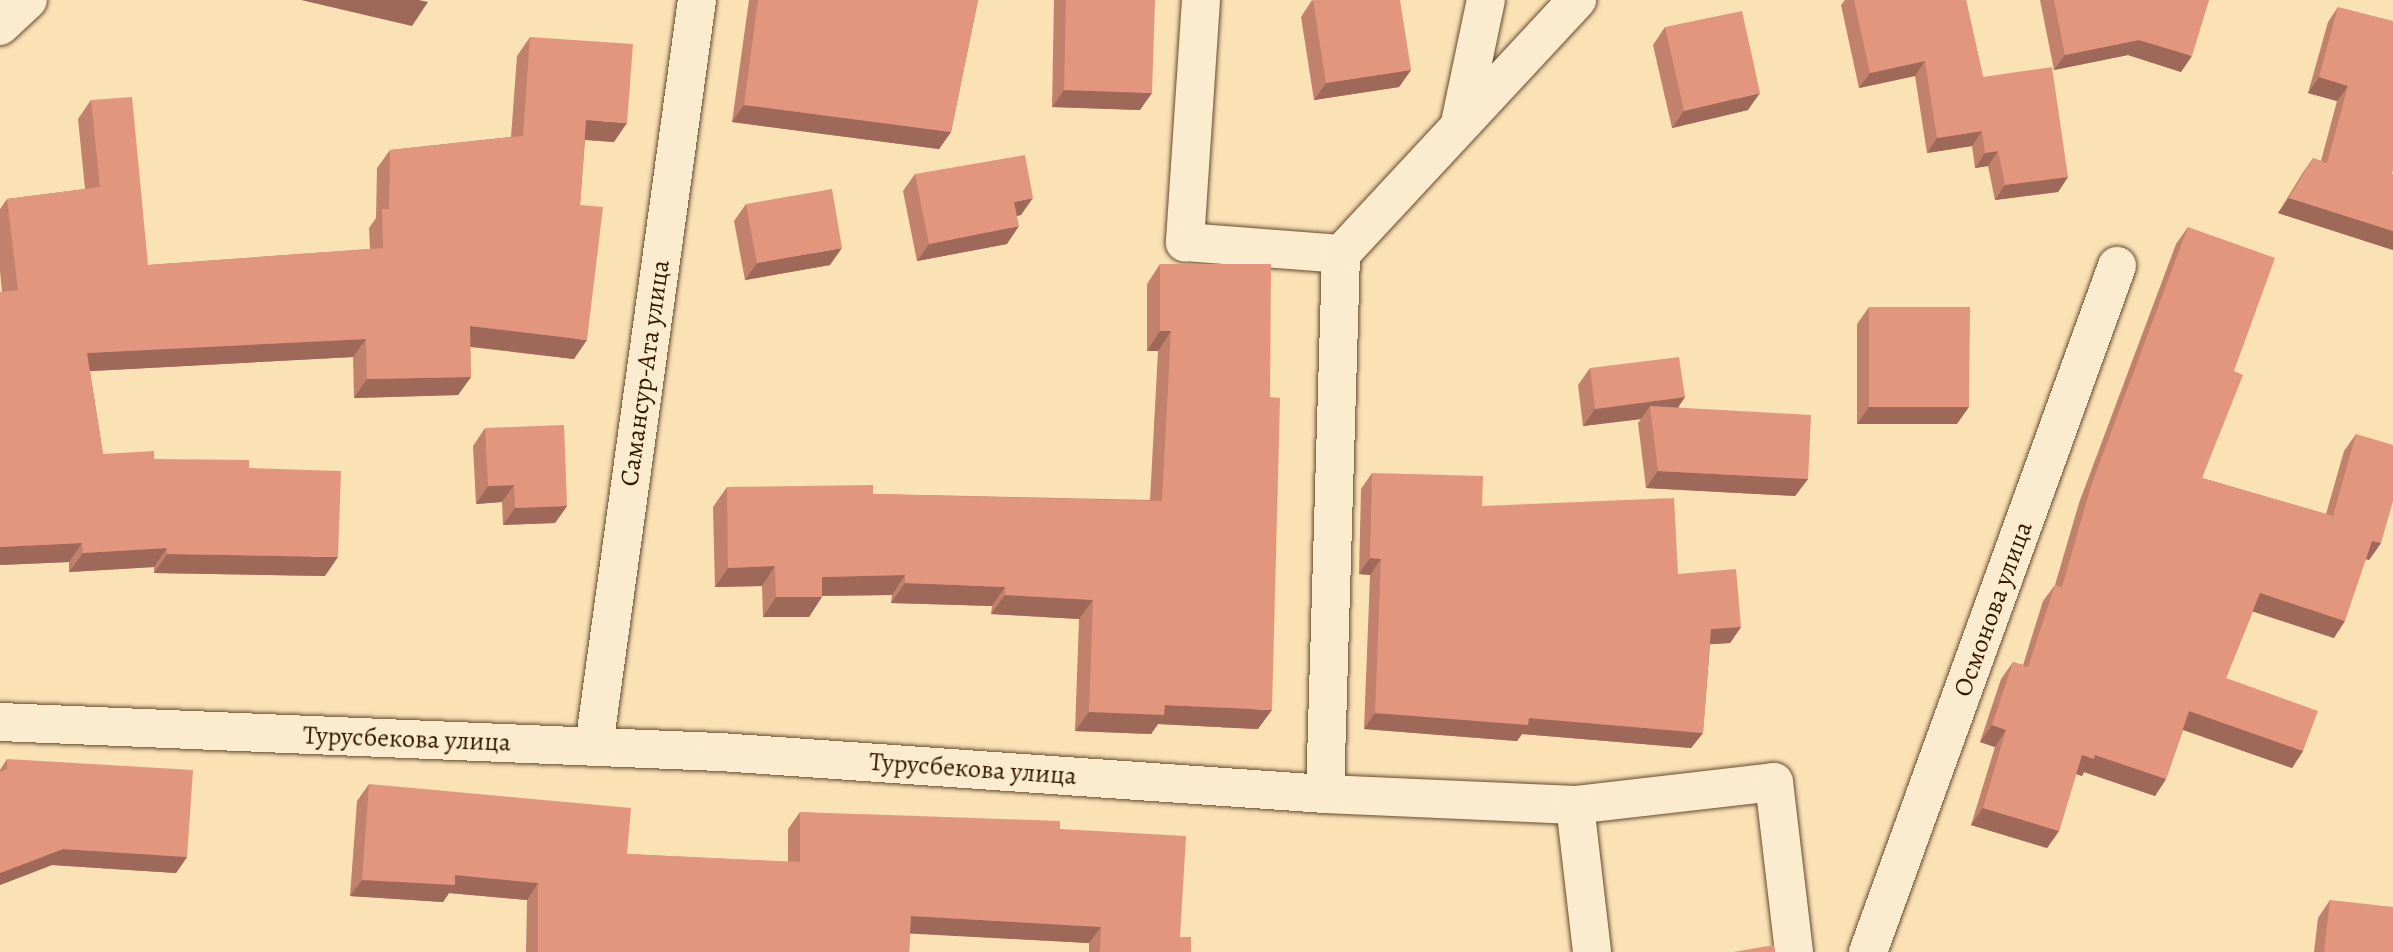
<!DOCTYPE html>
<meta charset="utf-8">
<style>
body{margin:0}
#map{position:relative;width:2393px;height:952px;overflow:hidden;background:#fbe2b5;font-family:Alegreya,serif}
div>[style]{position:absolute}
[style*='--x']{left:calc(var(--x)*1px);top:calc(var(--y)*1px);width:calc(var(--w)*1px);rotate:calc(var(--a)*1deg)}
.roads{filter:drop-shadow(0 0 2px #664a2e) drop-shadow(0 0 2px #664a2e)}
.minor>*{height:38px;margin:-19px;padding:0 19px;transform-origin:19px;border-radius:19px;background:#fceccf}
.wall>*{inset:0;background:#c2816c}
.shaded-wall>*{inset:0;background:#9e6958}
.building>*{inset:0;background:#e2967e}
span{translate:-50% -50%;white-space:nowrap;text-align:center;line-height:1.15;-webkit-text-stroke:5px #fceccf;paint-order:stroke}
.street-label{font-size:26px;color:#341701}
</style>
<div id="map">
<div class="roads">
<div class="minor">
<div style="--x:1201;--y:0;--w:243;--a:93.8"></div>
<div style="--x:1185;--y:242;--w:156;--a:4.4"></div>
<div style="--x:0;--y:26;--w:38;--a:-43"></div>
<div style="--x:1460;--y:123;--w:126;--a:-78.1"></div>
<div style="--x:0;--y:722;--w:721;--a:2.39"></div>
<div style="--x:720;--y:752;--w:606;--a:3.97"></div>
<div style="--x:1325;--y:794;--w:250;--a:2.5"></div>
<div style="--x:1575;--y:805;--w:200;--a:-6.6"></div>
<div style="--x:1774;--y:782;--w:171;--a:83.3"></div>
<div style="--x:594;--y:746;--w:753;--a:-82.14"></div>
<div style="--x:1325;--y:794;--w:540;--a:-88.3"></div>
<div style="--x:1341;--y:254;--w:347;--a:-47.1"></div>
<div style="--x:1575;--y:805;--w:148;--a:83.4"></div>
<div style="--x:1868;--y:952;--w:730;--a:-70.05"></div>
</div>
</div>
<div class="wall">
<div style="clip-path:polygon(749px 0,978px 0,951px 132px,939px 149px,732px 122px)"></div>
<div style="clip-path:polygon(1054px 0,1155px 0,1140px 110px,1052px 107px)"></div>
<div style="clip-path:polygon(1312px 0,1411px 70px,1399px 87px,1314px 100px,1301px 17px)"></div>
<div style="clip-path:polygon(1845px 0,1966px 0,1983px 77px,2068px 177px,2058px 192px,1995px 200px,1988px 166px,1975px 168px,1972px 146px,1927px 153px,1915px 76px,1859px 88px,1841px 5px)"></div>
<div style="clip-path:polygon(2040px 0,2209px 0,2181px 72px,2128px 55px,2054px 70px)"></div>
<div style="clip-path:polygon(2338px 7px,2392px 174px,2393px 174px,2393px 250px,2278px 213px,2302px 174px,2313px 158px,2321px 161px,2337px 101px,2308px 93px,2328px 22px)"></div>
<div style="clip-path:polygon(1665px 27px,1748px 110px,1672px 128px,1653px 45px)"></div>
<div style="clip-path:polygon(530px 37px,614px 142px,585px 140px,580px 205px,574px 359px,470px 347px,471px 377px,458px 395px,354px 398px,353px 357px,90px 371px,103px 454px,249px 468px,325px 576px,154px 573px,154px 567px,69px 572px,69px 562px,0 565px,0 292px,2px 292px,0 271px,0 209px,7px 199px,85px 189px,78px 119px,91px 100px,148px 265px,370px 249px,369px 228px,376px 218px,377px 168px,390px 150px,511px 137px,517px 56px)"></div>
<div style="clip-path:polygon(915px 174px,1021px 215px,1017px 216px,1007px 244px,917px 261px,903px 191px)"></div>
<div style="clip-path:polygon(746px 204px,830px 265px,745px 280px,734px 221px)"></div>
<div style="clip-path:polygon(2188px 227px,2234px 371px,2202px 478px,2326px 514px,2344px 451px,2356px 434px,2381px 543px,2369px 560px,2366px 559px,2334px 638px,2253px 611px,2226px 678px,2303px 751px,2292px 768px,2183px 730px,2166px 779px,2155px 796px,2084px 772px,2082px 776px,2076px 774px,2059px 831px,2047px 848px,1971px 825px,1995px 747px,1980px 742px,2001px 679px,2013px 662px,2023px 665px,2043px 601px,2055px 585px,2079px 503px,2176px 244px)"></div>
<div style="clip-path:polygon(1160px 264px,1258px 729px,1158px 724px,1151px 734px,1075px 731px,1079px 619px,991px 614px,992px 606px,891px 603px,892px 595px,822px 596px,809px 617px,763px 617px,762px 586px,715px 587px,713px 507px,727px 487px,873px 494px,1150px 500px,1158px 351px,1147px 351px,1147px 284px)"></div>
<div style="clip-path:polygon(1869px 307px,1957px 424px,1857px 424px,1857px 324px)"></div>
<div style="clip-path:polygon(1590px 368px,1685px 397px,1678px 407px,1808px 479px,1795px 496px,1646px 488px,1638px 423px,1641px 419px,1583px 426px,1578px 385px)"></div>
<div style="clip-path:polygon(485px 428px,567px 506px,555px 523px,503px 525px,502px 502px,476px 504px,473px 446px)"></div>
<div style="clip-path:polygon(1372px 473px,1482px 506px,1678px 574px,1741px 627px,1730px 643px,1710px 644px,1703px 733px,1691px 748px,1522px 734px,1517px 741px,1364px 729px,1370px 575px,1359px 574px,1361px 489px)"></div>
<div style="clip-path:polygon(7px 759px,187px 857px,176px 873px,52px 865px,0 885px,0 770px)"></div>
<div style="clip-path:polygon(369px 784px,627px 854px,788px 862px,788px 829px,800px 812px,1060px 829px,1180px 937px,1191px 952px,1089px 952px,1089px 943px,910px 933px,909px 952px,526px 952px,527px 900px,449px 893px,443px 902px,350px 896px,357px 801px)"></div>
<div style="clip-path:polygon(2330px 900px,2393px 952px,2314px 952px,2318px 918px)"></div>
</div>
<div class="shaded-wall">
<div style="clip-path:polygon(301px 0,419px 0,428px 2px,412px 26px)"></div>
<div style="clip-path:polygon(2139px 40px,2192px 56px,2181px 72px,2128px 55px,2054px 70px,2065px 55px)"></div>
<div style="clip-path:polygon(1925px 61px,1915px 76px,1859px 88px,1870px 73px)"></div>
<div style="clip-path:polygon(1411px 70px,1399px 87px,1314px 100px,1326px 83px)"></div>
<div style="clip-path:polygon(2319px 77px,2348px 86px,2337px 101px,2308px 93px)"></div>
<div style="clip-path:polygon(1064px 90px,1152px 93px,1140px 110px,1052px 107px)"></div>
<div style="clip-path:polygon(1760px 93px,1748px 110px,1672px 128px,1684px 111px)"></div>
<div style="clip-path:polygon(744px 105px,951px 132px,939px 149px,732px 122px)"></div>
<div style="clip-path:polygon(586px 120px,627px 123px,614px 142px,573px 139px)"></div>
<div style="clip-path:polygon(1982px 131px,1972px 146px,1927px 153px,1937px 138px)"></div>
<div style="clip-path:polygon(1998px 151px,1988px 166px,1975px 168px,1985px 153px)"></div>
<div style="clip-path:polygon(2068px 177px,2058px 192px,1995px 200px,2005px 185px)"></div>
<div style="clip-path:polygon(1033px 198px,1021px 215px,1002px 219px,1014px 202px)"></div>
<div style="clip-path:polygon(2289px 198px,2393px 231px,2393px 250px,2278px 213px)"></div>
<div style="clip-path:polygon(1019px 226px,1007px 244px,917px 261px,929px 244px)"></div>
<div style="clip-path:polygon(842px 248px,830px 265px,745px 280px,757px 263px)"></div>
<div style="clip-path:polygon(470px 326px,587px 340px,574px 359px,457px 345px)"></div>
<div style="clip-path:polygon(1160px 331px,1171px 331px,1158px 351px,1147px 351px)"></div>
<div style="clip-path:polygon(366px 339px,353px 357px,74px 372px,87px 353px)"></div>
<div style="clip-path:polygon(471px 377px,458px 395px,354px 398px,367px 379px)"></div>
<div style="clip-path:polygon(1685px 397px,1673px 415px,1650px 406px,1641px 419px,1583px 426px,1595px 409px)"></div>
<div style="clip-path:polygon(1869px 407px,1969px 407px,1957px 424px,1857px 424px)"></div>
<div style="clip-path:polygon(1658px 471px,1808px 479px,1795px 496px,1646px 488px)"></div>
<div style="clip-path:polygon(514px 485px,502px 502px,476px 504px,488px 486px)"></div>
<div style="clip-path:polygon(567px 506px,555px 523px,503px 525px,515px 508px)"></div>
<div style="clip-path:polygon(2372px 541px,2381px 543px,2369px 560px,2360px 557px)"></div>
<div style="clip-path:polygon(82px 543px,69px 562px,0 565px,0 547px)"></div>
<div style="clip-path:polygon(167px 548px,154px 567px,69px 572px,83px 553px)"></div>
<div style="clip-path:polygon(167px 554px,338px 557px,325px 576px,154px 573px)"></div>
<div style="clip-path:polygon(1370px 558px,1381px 559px,1370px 575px,1359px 574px)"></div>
<div style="clip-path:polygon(775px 566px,762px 586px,715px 587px,728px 568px)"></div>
<div style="clip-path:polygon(905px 575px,892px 595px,808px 596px,822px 577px)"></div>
<div style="clip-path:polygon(905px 583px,1005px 587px,992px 606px,891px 603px)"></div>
<div style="clip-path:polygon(2260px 593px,2345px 621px,2334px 638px,2248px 610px)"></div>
<div style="clip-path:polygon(1005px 595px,1093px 600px,1079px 619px,991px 614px)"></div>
<div style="clip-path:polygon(776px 597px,822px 597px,809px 617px,763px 617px)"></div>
<div style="clip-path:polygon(1741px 627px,1730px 643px,1700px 645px,1711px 629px)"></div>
<div style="clip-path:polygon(1165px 705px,1272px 710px,1258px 729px,1158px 724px,1151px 734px,1075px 731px,1089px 712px)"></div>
<div style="clip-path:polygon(2189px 711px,2303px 751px,2292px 768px,2178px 728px)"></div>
<div style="clip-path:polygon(1375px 713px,1529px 718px,1703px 733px,1691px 748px,1522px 734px,1517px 741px,1364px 729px)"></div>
<div style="clip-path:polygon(1992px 725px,2006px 730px,1995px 747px,1980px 742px)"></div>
<div style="clip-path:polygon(2082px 755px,2095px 755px,2166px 779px,2155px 796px,2084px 772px,2082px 776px,2070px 772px)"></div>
<div style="clip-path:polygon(1983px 808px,2059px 831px,2047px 848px,1971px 825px)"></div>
<div style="clip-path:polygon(63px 849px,187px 857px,176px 873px,52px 865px,0 885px,0 873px)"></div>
<div style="clip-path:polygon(455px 875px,538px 883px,527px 900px,449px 893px,443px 902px,350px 896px,362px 880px)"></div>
<div style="clip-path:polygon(911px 916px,1101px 927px,1089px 943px,899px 933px)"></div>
</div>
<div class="building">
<div style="clip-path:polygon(758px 0,978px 0,951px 132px,744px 105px)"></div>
<div style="clip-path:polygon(1066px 0,1155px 0,1152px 93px,1064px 90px)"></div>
<div style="clip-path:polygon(1313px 0,1400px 0,1411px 70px,1326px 83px)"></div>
<div style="clip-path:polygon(1854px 0,1966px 0,1983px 77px,2052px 67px,2068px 177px,2005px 185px,1998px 151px,1985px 153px,1982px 131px,1937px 138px,1925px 61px,1870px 73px)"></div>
<div style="clip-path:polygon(2054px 0,2209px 0,2192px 56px,2139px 40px,2065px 55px)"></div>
<div style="clip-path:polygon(2338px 7px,2393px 21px,2393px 170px,2392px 174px,2393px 174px,2393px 231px,2289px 198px,2313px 158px,2327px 163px,2348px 86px,2319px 77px)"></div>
<div style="clip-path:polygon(1742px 11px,1760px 93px,1684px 111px,1665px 27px)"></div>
<div style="clip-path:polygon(530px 37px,633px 44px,627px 123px,586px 120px,580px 205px,603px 207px,587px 340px,470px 326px,471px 377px,367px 379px,366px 339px,87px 353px,103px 454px,154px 451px,154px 459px,249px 460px,249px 468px,341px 471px,338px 557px,167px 554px,167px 548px,83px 553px,82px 543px,0 547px,0 292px,18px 290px,7px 199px,100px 187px,91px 100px,132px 97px,148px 265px,383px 248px,382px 209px,389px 209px,390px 150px,523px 136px)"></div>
<div style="clip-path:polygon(1025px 155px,1033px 198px,1014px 202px,1019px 226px,929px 244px,915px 174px)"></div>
<div style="clip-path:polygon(832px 189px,842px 248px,757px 263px,746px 204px)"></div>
<div style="clip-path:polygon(2188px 227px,2275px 258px,2234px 371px,2243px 375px,2202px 478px,2333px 516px,2356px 434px,2393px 445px,2393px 501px,2381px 543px,2372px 541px,2345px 621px,2260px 593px,2226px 678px,2318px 711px,2303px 751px,2189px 711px,2166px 779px,2095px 755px,2094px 759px,2082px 755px,2059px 831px,1983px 808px,2006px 730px,1992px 725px,2013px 662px,2028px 667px,2055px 585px,2062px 587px,2091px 486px)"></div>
<div style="clip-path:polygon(1160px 264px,1271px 264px,1270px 397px,1280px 398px,1272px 710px,1165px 705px,1164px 715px,1089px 712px,1093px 600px,1005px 595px,1005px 587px,905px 583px,905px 575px,822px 577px,822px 597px,776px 597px,775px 566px,728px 568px,727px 487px,873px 485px,873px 494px,1162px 501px,1171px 331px,1160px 331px)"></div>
<div style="clip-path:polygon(1869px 307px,1970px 307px,1969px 407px,1869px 407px)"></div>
<div style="clip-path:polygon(1679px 357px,1685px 397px,1595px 409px,1590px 368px)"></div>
<div style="clip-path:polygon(1650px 406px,1811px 415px,1808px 479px,1658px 471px)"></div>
<div style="clip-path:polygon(564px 425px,567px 506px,515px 508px,514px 485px,488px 486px,485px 428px)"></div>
<div style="clip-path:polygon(1372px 473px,1483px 476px,1482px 506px,1674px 498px,1678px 574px,1736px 569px,1741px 627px,1711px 629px,1703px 733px,1529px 718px,1528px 725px,1375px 713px,1381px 559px,1370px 558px)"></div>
<div style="clip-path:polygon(7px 759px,193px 770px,187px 857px,63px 849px,0 873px,0 772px,7px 769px)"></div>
<div style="clip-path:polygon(369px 784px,631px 808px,627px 854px,800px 862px,800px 812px,1060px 821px,1060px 829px,1186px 836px,1180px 937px,1191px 937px,1191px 952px,1100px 952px,1101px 927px,911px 916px,909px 952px,538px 952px,538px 883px,455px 875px,455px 885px,362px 880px)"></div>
<div style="clip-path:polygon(2330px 900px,2393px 907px,2393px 952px,2324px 952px)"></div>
<div style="clip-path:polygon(1774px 945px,1775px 952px,1733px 952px)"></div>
</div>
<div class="street-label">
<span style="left:645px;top:373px;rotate:-82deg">Самансур-Ата улица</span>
<span style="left:1993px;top:609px;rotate:-70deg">Осмонова улица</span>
<span style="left:407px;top:739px;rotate:2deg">Турусбекова улица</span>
<span style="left:973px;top:769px;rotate:4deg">Турусбекова улица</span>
</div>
</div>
